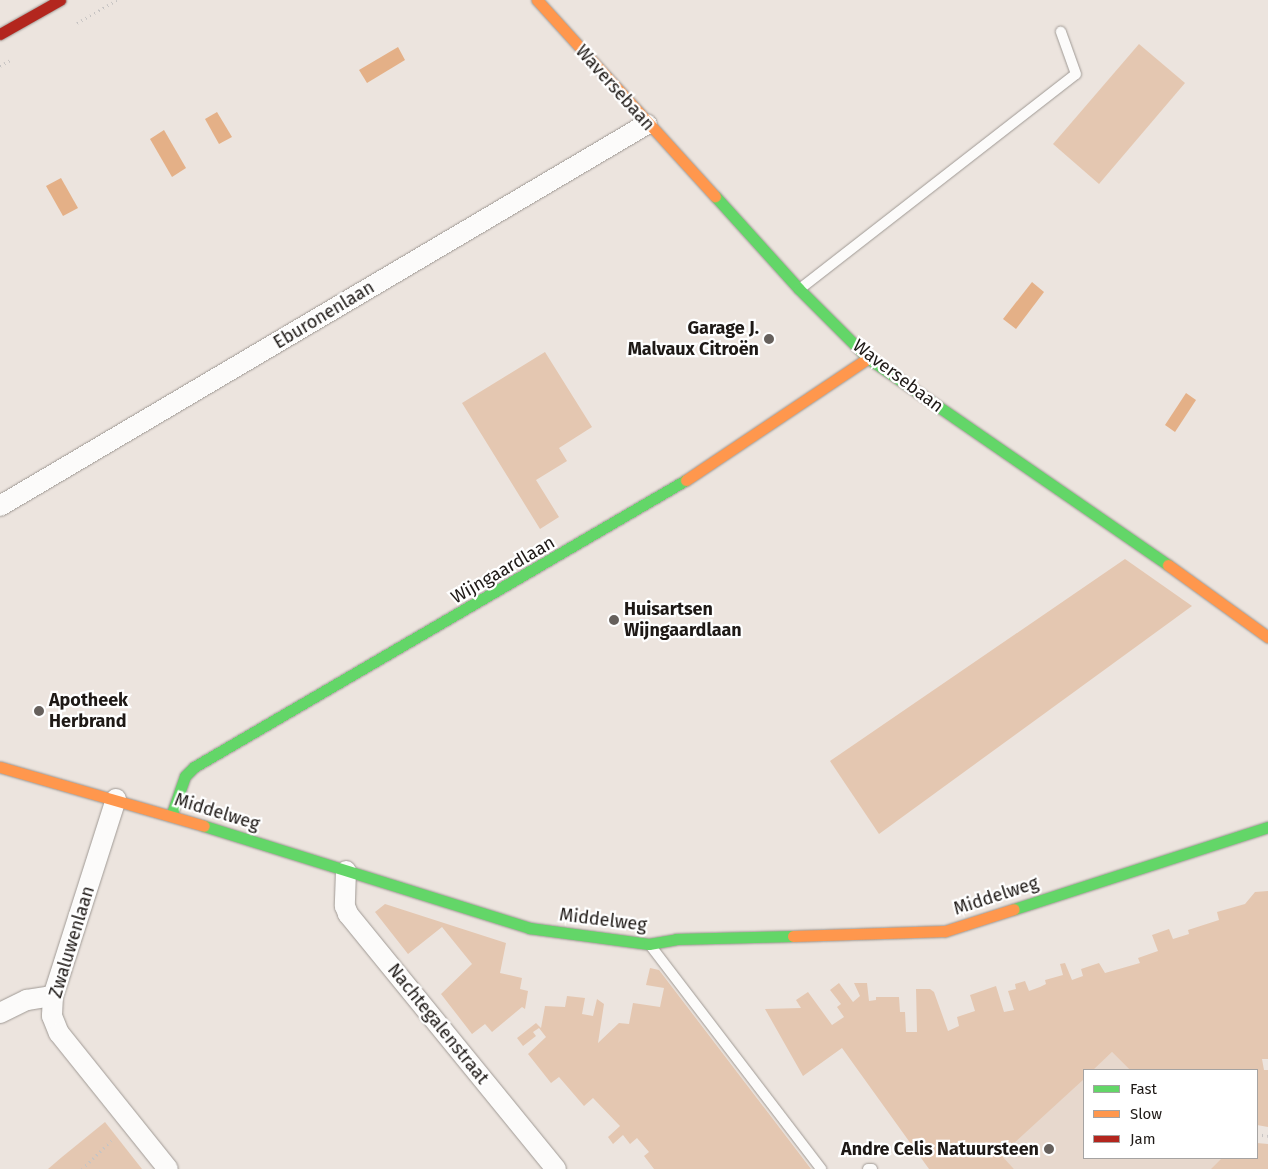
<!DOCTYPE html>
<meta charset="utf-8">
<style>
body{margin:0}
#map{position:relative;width:1268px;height:1169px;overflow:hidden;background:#ece4de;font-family:"Fira Sans",sans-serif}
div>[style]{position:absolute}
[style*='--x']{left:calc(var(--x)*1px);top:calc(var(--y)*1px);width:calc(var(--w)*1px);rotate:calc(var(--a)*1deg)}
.built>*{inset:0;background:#e7d8cd}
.green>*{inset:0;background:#e4c7b1}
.water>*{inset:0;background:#e4b087}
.path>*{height:3px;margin-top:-1.5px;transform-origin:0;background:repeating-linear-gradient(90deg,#c7c4c3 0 1px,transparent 0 5px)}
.roads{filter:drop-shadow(0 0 1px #9f9994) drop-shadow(0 0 1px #9f9994)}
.lane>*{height:10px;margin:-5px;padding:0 5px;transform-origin:5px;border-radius:5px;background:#fcfbfa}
.street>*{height:20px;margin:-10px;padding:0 10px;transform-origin:10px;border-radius:10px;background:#fcfbfa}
.fast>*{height:11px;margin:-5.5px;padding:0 5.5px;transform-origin:5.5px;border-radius:5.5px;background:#63d668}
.slow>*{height:11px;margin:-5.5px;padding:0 5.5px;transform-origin:5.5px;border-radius:5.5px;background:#ff974d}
.jam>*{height:11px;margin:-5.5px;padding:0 5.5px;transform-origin:5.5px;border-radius:5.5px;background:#b3261e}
.dots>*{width:14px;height:14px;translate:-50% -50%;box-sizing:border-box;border:2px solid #fff;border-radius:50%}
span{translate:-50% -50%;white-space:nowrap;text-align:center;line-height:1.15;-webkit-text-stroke:4.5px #fff;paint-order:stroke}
.street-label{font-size:18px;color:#1e1916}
.poi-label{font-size:18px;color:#1e1916;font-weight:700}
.right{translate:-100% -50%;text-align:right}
.left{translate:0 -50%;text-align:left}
.legend{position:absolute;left:1083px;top:1069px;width:175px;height:90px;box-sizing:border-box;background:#fff;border:1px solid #a5a3a2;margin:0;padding:6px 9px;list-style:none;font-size:15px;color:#1e1916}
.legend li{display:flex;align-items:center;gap:10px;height:25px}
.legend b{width:25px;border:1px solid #a5a3a2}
</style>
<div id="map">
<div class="built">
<div style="clip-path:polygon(1112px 1052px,1130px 1070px,1092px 1070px)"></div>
<div style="clip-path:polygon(1084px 1077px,1084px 1158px,1224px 1158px,1231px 1169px,1014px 1169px,1000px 1155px)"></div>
</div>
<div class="green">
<div style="clip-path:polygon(1139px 44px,1185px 83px,1099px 184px,1053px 144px)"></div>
<div style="clip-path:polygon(545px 352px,592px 427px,559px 448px,567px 461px,536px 480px,559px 517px,540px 529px,462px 403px)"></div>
<div style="clip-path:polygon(1125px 559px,1192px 606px,879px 834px,830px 761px)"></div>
<div style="clip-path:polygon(1268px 891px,1268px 1059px,1262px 1059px,1264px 1070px,1268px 1070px,1268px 1127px,1257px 1125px,1257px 1070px,1130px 1070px,1112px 1052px,1093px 1070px,1084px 1070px,1084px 1079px,1001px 1155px,1014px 1169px,929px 1169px,842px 1048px,803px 1076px,765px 1009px,801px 1008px,796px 1000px,808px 992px,832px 1025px,844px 1017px,837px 1007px,841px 1004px,830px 990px,839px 983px,853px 1002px,860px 996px,854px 983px,867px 983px,869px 1001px,876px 1000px,876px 997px,899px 997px,900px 1012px,905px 1012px,906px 1032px,917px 1032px,916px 989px,930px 989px,934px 992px,948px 1031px,959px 1026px,957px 1017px,975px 1011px,970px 995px,996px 986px,1004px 1012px,1014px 1010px,1008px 991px,1016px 989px,1015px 984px,1025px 981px,1029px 991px,1040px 987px,1046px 984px,1045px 980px,1063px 975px,1060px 964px,1065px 963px,1072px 980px,1083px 976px,1081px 969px,1099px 963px,1105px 973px,1140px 963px,1138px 958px,1158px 951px,1152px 935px,1169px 929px,1173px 939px,1189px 934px,1188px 930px,1219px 920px,1217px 912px,1245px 904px,1255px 892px)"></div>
<div style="clip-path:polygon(385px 904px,506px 943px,500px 973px,522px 978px,520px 989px,528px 991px,525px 1009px,522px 1007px,492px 1032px,485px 1024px,472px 1034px,441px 994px,472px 964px,442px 927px,408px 954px,375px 912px)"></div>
<div style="clip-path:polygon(650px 968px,659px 970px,811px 1169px,654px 1169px,644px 1156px,649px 1152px,637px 1138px,630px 1144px,623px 1135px,613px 1144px,608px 1137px,620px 1126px,593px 1098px,584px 1106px,559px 1077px,551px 1083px,528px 1054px,546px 1037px,539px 1028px,533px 1032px,536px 1036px,523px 1046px,517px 1038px,536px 1023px,541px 1028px,545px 1006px,565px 1007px,567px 996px,585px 998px,582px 1014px,593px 1016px,597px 999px,604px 1004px,598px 1043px,619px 1023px,629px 1024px,633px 1003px,660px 1007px,664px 988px,646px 985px)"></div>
<div style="clip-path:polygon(105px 1122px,142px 1169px,48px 1169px,62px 1157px)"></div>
<div style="clip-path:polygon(1257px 1143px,1268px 1144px,1268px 1169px,1211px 1169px,1222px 1158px,1257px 1158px)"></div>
</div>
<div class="water">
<div style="clip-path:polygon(398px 47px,405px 60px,367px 83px,359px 70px)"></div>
<div style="clip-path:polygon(217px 112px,232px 137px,219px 144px,205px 119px)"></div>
<div style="clip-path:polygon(164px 130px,186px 168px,172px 177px,150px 139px)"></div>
<div style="clip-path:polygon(61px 178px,78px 208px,63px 216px,46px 186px)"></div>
<div style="clip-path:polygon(1032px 282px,1044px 292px,1016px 329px,1003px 319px)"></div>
<div style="clip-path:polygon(1186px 393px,1196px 400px,1175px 432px,1165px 425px)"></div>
</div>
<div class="path">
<div style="--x:77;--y:23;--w:46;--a:-29.9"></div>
<div style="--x:0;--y:66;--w:14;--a:-30"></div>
<div style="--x:1257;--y:1134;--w:11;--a:10"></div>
<div style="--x:82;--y:1169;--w:45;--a:-44.1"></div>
</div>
<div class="roads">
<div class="lane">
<div style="--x:801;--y:288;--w:348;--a:-37.9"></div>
<div style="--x:1076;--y:74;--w:45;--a:-109.7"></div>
<div style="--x:650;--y:945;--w:282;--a:52.6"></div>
<div style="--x:868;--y:1169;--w:4;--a:0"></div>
</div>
<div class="street">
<div style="--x:0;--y:506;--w:751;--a:-30.56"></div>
<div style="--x:116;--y:799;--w:207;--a:107.7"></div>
<div style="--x:53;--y:996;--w:20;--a:93"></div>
<div style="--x:52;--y:1016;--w:18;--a:68"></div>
<div style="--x:59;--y:1033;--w:174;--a:51.3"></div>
<div style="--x:346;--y:871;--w:35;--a:92"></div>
<div style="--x:345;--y:906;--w:9;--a:69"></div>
<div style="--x:348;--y:914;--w:329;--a:50.8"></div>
<div style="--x:0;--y:1013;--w:30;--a:-26"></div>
<div style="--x:27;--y:1000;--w:26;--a:-9"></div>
</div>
<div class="fast">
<div style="--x:715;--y:196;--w:125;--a:47.9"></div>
<div style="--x:799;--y:289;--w:98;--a:45"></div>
<div style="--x:868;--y:358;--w:364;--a:34.6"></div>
<div style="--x:171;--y:816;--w:42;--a:-70.7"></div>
<div style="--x:185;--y:776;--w:13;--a:-45"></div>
<div style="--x:194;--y:767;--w:570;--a:-30.26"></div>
<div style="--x:204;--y:826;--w:341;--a:17.4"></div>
<div style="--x:529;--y:928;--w:121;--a:7.6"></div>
<div style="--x:649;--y:944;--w:27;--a:-10"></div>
<div style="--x:676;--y:939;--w:117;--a:-1.5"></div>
<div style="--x:1014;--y:909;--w:267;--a:-17.9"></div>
</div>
<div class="slow">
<div style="--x:537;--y:0;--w:265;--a:47.8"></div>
<div style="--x:686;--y:480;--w:219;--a:-33.8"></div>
<div style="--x:1168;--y:565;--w:123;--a:35.8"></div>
<div style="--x:0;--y:767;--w:212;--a:16.1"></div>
<div style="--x:793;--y:936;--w:152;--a:-1.9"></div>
<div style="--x:945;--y:931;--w:72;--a:-17.7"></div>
</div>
<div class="jam">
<div style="--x:0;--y:34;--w:69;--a:-29.5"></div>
</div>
</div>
<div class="dots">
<div style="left:769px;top:339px;background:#66605c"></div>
<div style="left:614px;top:620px;background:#66605c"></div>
<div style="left:39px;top:711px;background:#66605c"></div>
<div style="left:1049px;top:1149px;background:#66605c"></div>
</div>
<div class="street-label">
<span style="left:615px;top:88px;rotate:48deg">Waversebaan</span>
<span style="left:324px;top:315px;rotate:-31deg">Eburonenlaan</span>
<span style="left:898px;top:376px;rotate:37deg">Waversebaan</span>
<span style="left:503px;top:570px;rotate:-30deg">Wijngaardlaan</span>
<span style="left:217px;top:812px;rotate:17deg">Middelweg</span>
<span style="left:996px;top:896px;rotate:-18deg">Middelweg</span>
<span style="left:603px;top:920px;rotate:7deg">Middelweg</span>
<span style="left:72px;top:942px;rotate:-73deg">Zwaluwenlaan</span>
<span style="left:438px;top:1024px;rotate:51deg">Nachtegalenstraat</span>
</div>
<div class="poi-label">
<span class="right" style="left:759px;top:339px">Garage J.<br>Malvaux Citroën</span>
<span class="left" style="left:624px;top:620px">Huisartsen<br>Wijngaardlaan</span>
<span class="left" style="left:49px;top:711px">Apotheek<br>Herbrand</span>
<span class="right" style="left:1039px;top:1149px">Andre Celis Natuursteen</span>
</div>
<ul class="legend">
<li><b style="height:6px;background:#63d668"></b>Fast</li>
<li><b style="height:6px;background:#ff974d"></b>Slow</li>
<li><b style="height:6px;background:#b3261e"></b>Jam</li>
</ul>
</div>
